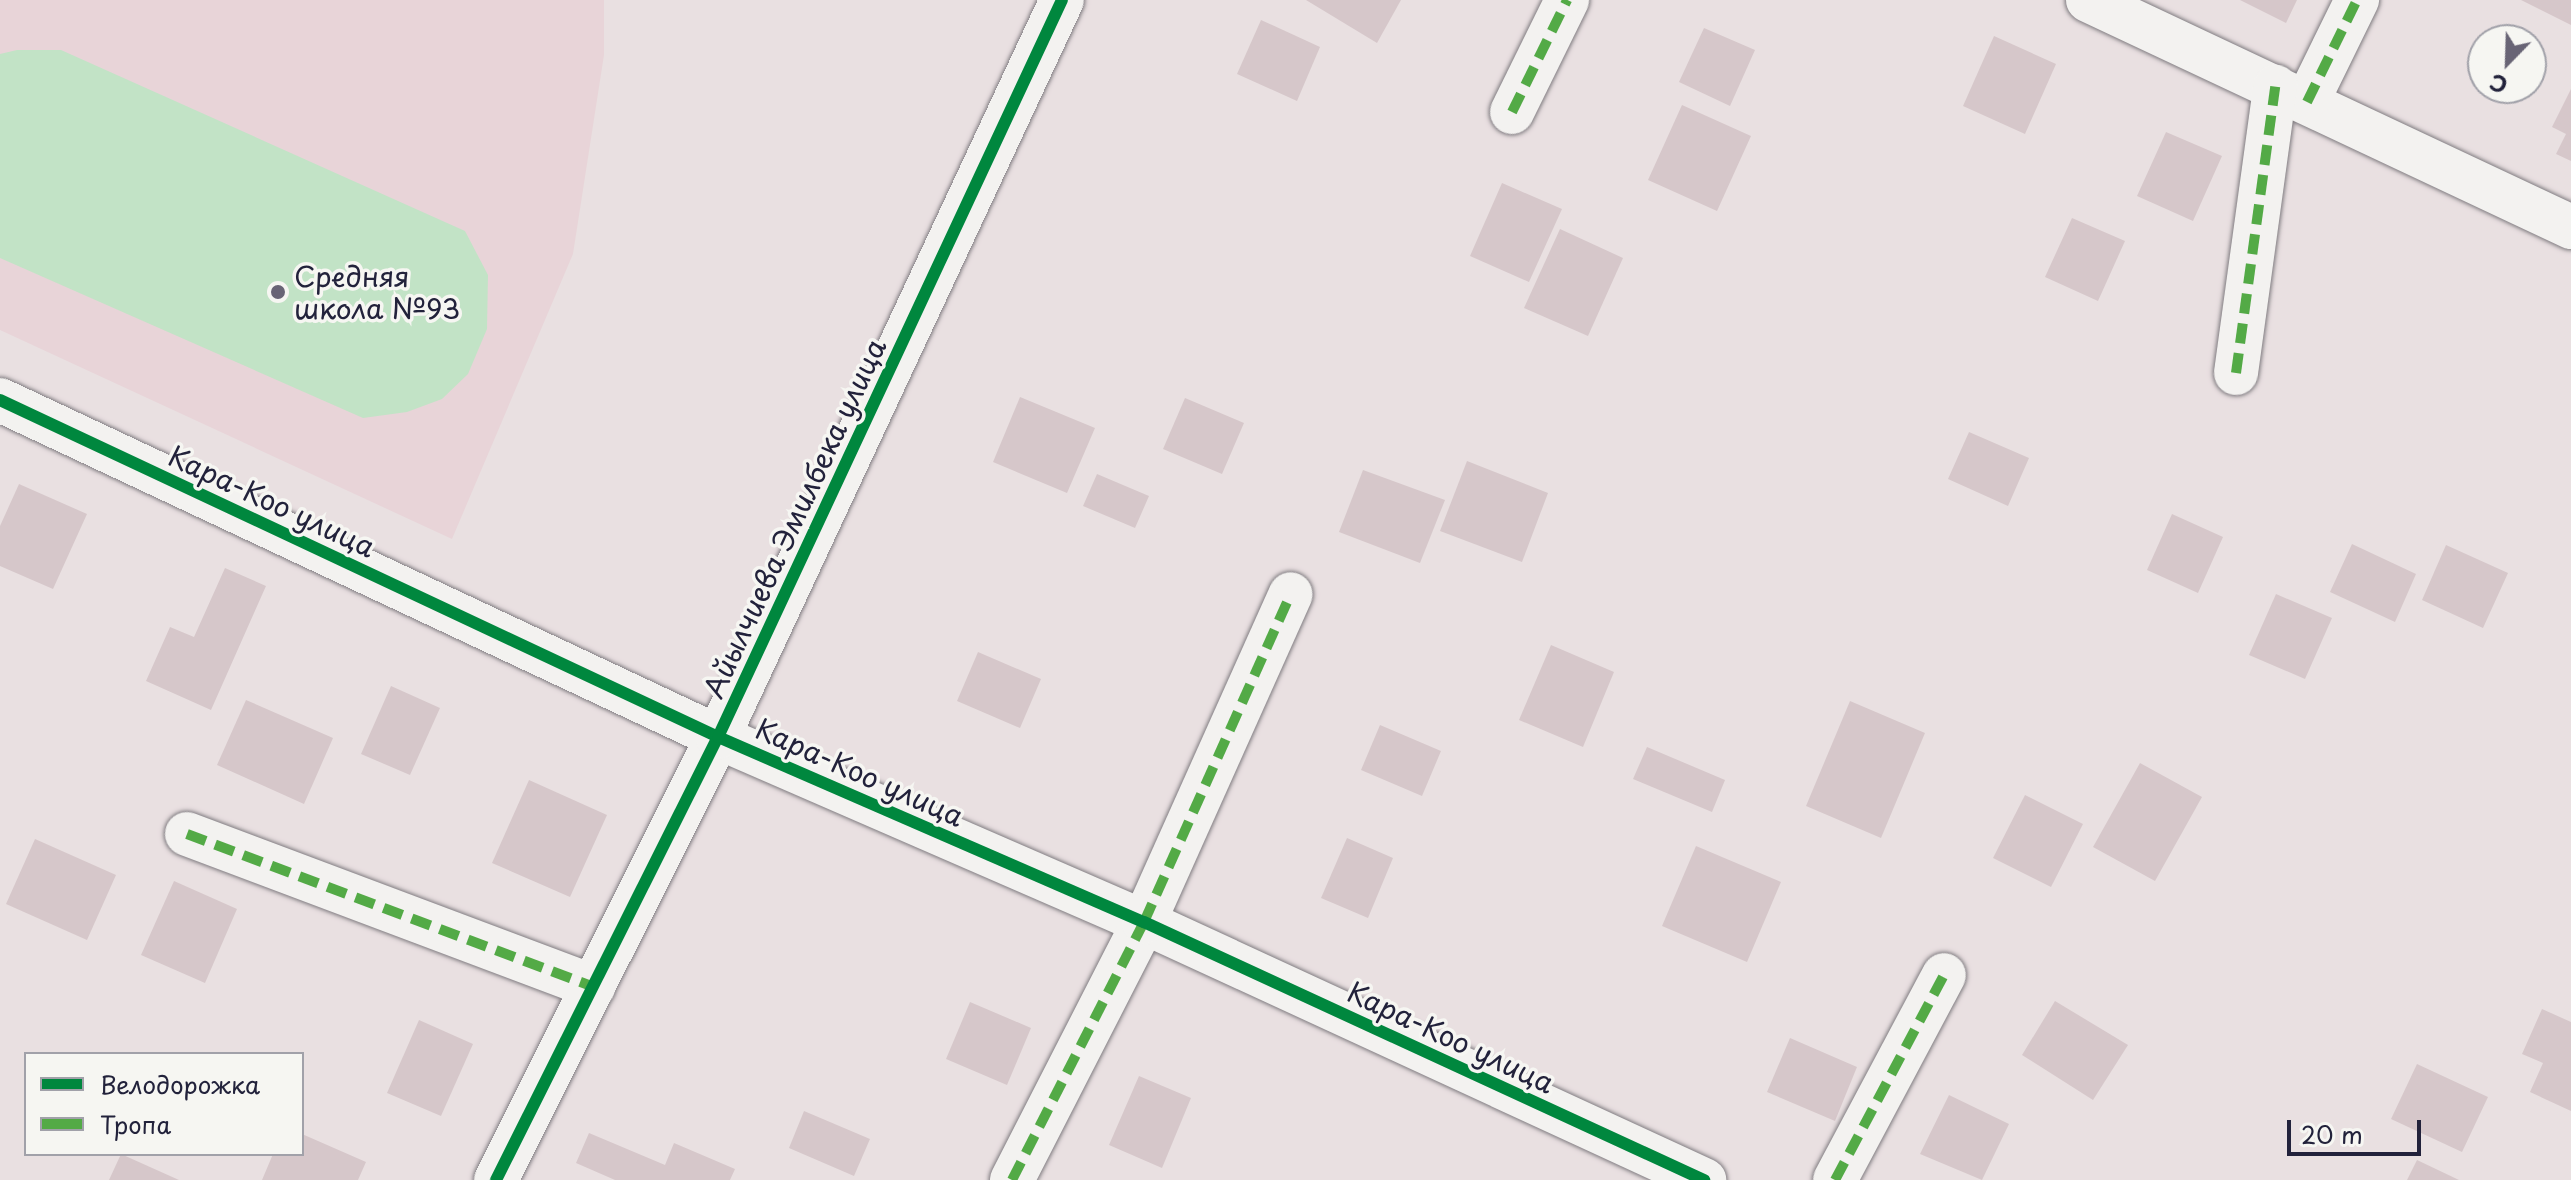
<!DOCTYPE html>
<meta charset="utf-8">
<style>
body{margin:0}
#map{position:relative;width:2571px;height:1180px;overflow:hidden;background:#e9e0e1;font-family:"Playpen Sans",sans-serif}
div>[style]{position:absolute}
[style*='--x']{left:calc(var(--x)*1px);top:calc(var(--y)*1px);width:calc(var(--w)*1px);rotate:calc(var(--a)*1deg)}
.built>*{inset:0;background:#e8d4d8}
.green>*{inset:0;background:#c2e3c6}
.building>*{inset:0;background:#d6c7ca}
.roads{filter:drop-shadow(0 0 2px #807c81) drop-shadow(0 0 2px #807c81)}
.minor>*{height:44px;margin:-22px;padding:0 22px;transform-origin:22px;border-radius:22px;background:#f3f2f0}
.quiet>*{height:10px;margin-top:-5px;transform-origin:0;background:repeating-linear-gradient(90deg,#53aa46 0 20px,transparent 0 30px)}
.cycleway>*{height:12px;margin:-6px;padding:0 6px;transform-origin:6px;border-radius:6px;background:#00873e}
.dots>*{width:22px;height:22px;translate:-50% -50%;box-sizing:border-box;border:4px solid #f6f6f2;border-radius:50%}
span{translate:-50% -50%;white-space:nowrap;text-align:center;line-height:1.15;-webkit-text-stroke:7px #f6f6f2;paint-order:stroke}
.poi-label{font-size:28px;color:#22223b}
.left{translate:0 -50%;text-align:left}
.street-label{font-size:28px;color:#22223b}
.legend{position:absolute;left:24px;top:1052px;width:280px;height:104px;box-sizing:border-box;background:#f6f6f2;border:2px solid #a1a1a9;margin:0;padding:10px 14px;list-style:none;font-size:24px;color:#22223b}
.legend li{display:flex;align-items:center;gap:16px;height:40px}
.legend b{width:40px;border:2px solid #a1a1a9}
.north{position:absolute;left:2467px;top:24px;width:80px;height:80px;box-sizing:border-box;background:#f6f6f2;border:2px solid #a1a1a9;border-radius:50%;rotate:203deg;font-size:22px;font-weight:700;line-height:32px;text-align:center;color:#22223b}
.north::after{content:'';display:block;margin:auto;width:28px;height:36px;background:#686475;clip-path:polygon(50% 0,100% 100%,50% 72%,0 100%)}
.scale{position:absolute;left:2287px;top:1120px;width:134px;height:36px;box-sizing:border-box;border:4px solid #22223b;border-top:0;padding-left:10px;font-size:24px;line-height:28px;white-space:nowrap;color:#22223b;-webkit-text-stroke:6px #f6f6f2;paint-order:stroke}
</style>
<div id="map">
<div class="built">
<div style="clip-path:polygon(0 0,604px 0,604px 55px,573px 254px,452px 539px,0 330px)"></div>
</div>
<div class="green">
<div style="clip-path:polygon(17px 50px,61px 50px,465px 231px,488px 275px,487px 329px,468px 374px,442px 399px,407px 412px,363px 418px,0 258px,0 54px)"></div>
</div>
<div class="building">
<div style="clip-path:polygon(1306px 0,1401px 0,1377px 43px)"></div>
<div style="clip-path:polygon(2240px 0,2297px 0,2286px 23px)"></div>
<div style="clip-path:polygon(2521px 0,2571px 0,2571px 25px)"></div>
<div style="clip-path:polygon(1261px 20px,1320px 47px,1297px 101px,1237px 74px)"></div>
<div style="clip-path:polygon(1704px 28px,1755px 50px,1730px 106px,1679px 82px)"></div>
<div style="clip-path:polygon(1994px 36px,2056px 64px,2025px 134px,1963px 106px)"></div>
<div style="clip-path:polygon(2571px 89px,2571px 161px,2556px 154px,2566px 134px,2552px 127px)"></div>
<div style="clip-path:polygon(1682px 105px,1751px 136px,1717px 211px,1648px 180px)"></div>
<div style="clip-path:polygon(2166px 132px,2222px 156px,2193px 221px,2137px 196px)"></div>
<div style="clip-path:polygon(1502px 183px,1562px 209px,1529px 282px,1470px 256px)"></div>
<div style="clip-path:polygon(2072px 218px,2125px 241px,2098px 301px,2045px 277px)"></div>
<div style="clip-path:polygon(1560px 229px,1623px 258px,1588px 336px,1524px 308px)"></div>
<div style="clip-path:polygon(1020px 397px,1095px 428px,1067px 493px,993px 462px)"></div>
<div style="clip-path:polygon(1185px 398px,1244px 423px,1222px 474px,1163px 449px)"></div>
<div style="clip-path:polygon(1969px 432px,2029px 458px,2008px 506px,1948px 479px)"></div>
<div style="clip-path:polygon(1467px 461px,1548px 493px,1522px 562px,1440px 531px)"></div>
<div style="clip-path:polygon(1363px 470px,1445px 500px,1420px 563px,1339px 532px)"></div>
<div style="clip-path:polygon(1097px 474px,1149px 496px,1135px 528px,1083px 506px)"></div>
<div style="clip-path:polygon(19px 484px,87px 514px,53px 589px,0 566px,0 526px)"></div>
<div style="clip-path:polygon(2172px 514px,2223px 537px,2198px 593px,2147px 570px)"></div>
<div style="clip-path:polygon(2352px 544px,2416px 574px,2395px 622px,2330px 592px)"></div>
<div style="clip-path:polygon(2446px 545px,2508px 573px,2483px 628px,2422px 600px)"></div>
<div style="clip-path:polygon(225px 568px,266px 586px,211px 710px,146px 681px,170px 627px,194px 637px)"></div>
<div style="clip-path:polygon(2276px 594px,2332px 618px,2305px 679px,2249px 655px)"></div>
<div style="clip-path:polygon(1551px 645px,1614px 672px,1583px 747px,1519px 720px)"></div>
<div style="clip-path:polygon(978px 652px,1041px 679px,1020px 728px,957px 701px)"></div>
<div style="clip-path:polygon(391px 686px,440px 708px,410px 775px,361px 754px)"></div>
<div style="clip-path:polygon(246px 700px,333px 738px,304px 804px,217px 765px)"></div>
<div style="clip-path:polygon(1850px 701px,1925px 733px,1881px 838px,1806px 806px)"></div>
<div style="clip-path:polygon(1380px 725px,1441px 751px,1422px 796px,1361px 770px)"></div>
<div style="clip-path:polygon(1647px 747px,1725px 780px,1712px 812px,1633px 779px)"></div>
<div style="clip-path:polygon(2140px 763px,2202px 797px,2155px 881px,2093px 847px)"></div>
<div style="clip-path:polygon(529px 780px,607px 815px,570px 897px,492px 863px)"></div>
<div style="clip-path:polygon(2025px 795px,2083px 824px,2051px 887px,1993px 858px)"></div>
<div style="clip-path:polygon(1347px 838px,1393px 858px,1368px 918px,1321px 898px)"></div>
<div style="clip-path:polygon(35px 839px,116px 875px,87px 940px,6px 904px)"></div>
<div style="clip-path:polygon(1696px 846px,1781px 882px,1747px 962px,1662px 926px)"></div>
<div style="clip-path:polygon(174px 881px,237px 909px,205px 983px,141px 955px)"></div>
<div style="clip-path:polygon(2055px 1001px,2128px 1045px,2093px 1100px,2022px 1055px)"></div>
<div style="clip-path:polygon(970px 1002px,1031px 1028px,1007px 1085px,946px 1059px)"></div>
<div style="clip-path:polygon(2542px 1009px,2571px 1022px,2571px 1111px,2530px 1092px,2543px 1063px,2522px 1054px)"></div>
<div style="clip-path:polygon(419px 1020px,473px 1044px,441px 1116px,387px 1093px)"></div>
<div style="clip-path:polygon(1790px 1038px,1857px 1067px,1835px 1121px,1767px 1092px)"></div>
<div style="clip-path:polygon(2417px 1064px,2488px 1097px,2462px 1152px,2391px 1119px)"></div>
<div style="clip-path:polygon(1139px 1076px,1191px 1098px,1162px 1168px,1109px 1145px)"></div>
<div style="clip-path:polygon(1949px 1095px,2009px 1124px,1982px 1180px,1920px 1154px)"></div>
<div style="clip-path:polygon(804px 1111px,870px 1139px,854px 1176px,789px 1148px)"></div>
<div style="clip-path:polygon(589px 1133px,665px 1165px,674px 1143px,735px 1169px,730px 1180px,615px 1180px,576px 1163px)"></div>
<div style="clip-path:polygon(302px 1134px,366px 1162px,358px 1180px,262px 1180px,273px 1154px,302px 1154px)"></div>
<div style="clip-path:polygon(121px 1154px,179px 1180px,109px 1180px)"></div>
<div style="clip-path:polygon(2417px 1160px,2459px 1180px,2407px 1180px)"></div>
</div>
<div class="roads">
<div class="minor">
<div style="--x:2088;--y:0;--w:534;--a:25.17"></div>
<div style="--x:2307;--y:102;--w:114;--a:-63.9"></div>
<div style="--x:1512;--y:112;--w:125;--a:-63.8"></div>
<div style="--x:2236;--y:373;--w:289;--a:-82.2"></div>
<div style="--x:0;--y:400;--w:793;--a:25.14"></div>
<div style="--x:718;--y:737;--w:464;--a:23.5"></div>
<div style="--x:1144;--y:922;--w:617;--a:24.74"></div>
<div style="--x:187;--y:834;--w:434;--a:20.6"></div>
<div style="--x:496;--y:1180;--w:496;--a:-63.4"></div>
<div style="--x:718;--y:737;--w:813;--a:-64.98"></div>
<div style="--x:1012;--y:1180;--w:290;--a:-62.9"></div>
<div style="--x:1144;--y:922;--w:359;--a:-65.9"></div>
<div style="--x:1835;--y:1180;--w:232;--a:-62"></div>
</div>
</div>
<div class="quiet">
<div style="--x:2307;--y:102;--w:114;--a:-63.9"></div>
<div style="--x:1512;--y:112;--w:125;--a:-63.8"></div>
<div style="--x:2236;--y:373;--w:289;--a:-82.2"></div>
<div style="--x:187;--y:834;--w:434;--a:20.6"></div>
<div style="--x:1012;--y:1180;--w:290;--a:-62.9"></div>
<div style="--x:1144;--y:922;--w:359;--a:-65.9"></div>
<div style="--x:1835;--y:1180;--w:232;--a:-62"></div>
</div>
<div class="cycleway">
<div style="--x:0;--y:400;--w:793;--a:25.14"></div>
<div style="--x:718;--y:737;--w:464;--a:23.5"></div>
<div style="--x:1144;--y:922;--w:617;--a:24.74"></div>
<div style="--x:496;--y:1180;--w:496;--a:-63.4"></div>
<div style="--x:718;--y:737;--w:813;--a:-64.98"></div>
</div>
<div class="dots">
<div style="left:278px;top:292px;background:#686475"></div>
</div>
<div class="poi-label">
<span class="left" style="left:294px;top:292px">Средняя<br>школа №93</span>
</div>
<div class="street-label">
<span style="left:272px;top:501px;rotate:25deg">Кара-Коо улица</span>
<span style="left:794px;top:518px;rotate:-65deg">Айылчиева Эмилбека улица</span>
<span style="left:860px;top:772px;rotate:24deg">Кара-Коо улица</span>
<span style="left:1451px;top:1037px;rotate:25deg">Кара-Коо улица</span>
</div>
<ul class="legend">
<li><b style="height:10px;background:#00873e"></b>Велодорожка</li>
<li><b style="height:10px;background:#53aa46"></b>Тропа</li>
</ul>
<div class="north">С</div>
<div class="scale">20 m</div>
</div>
